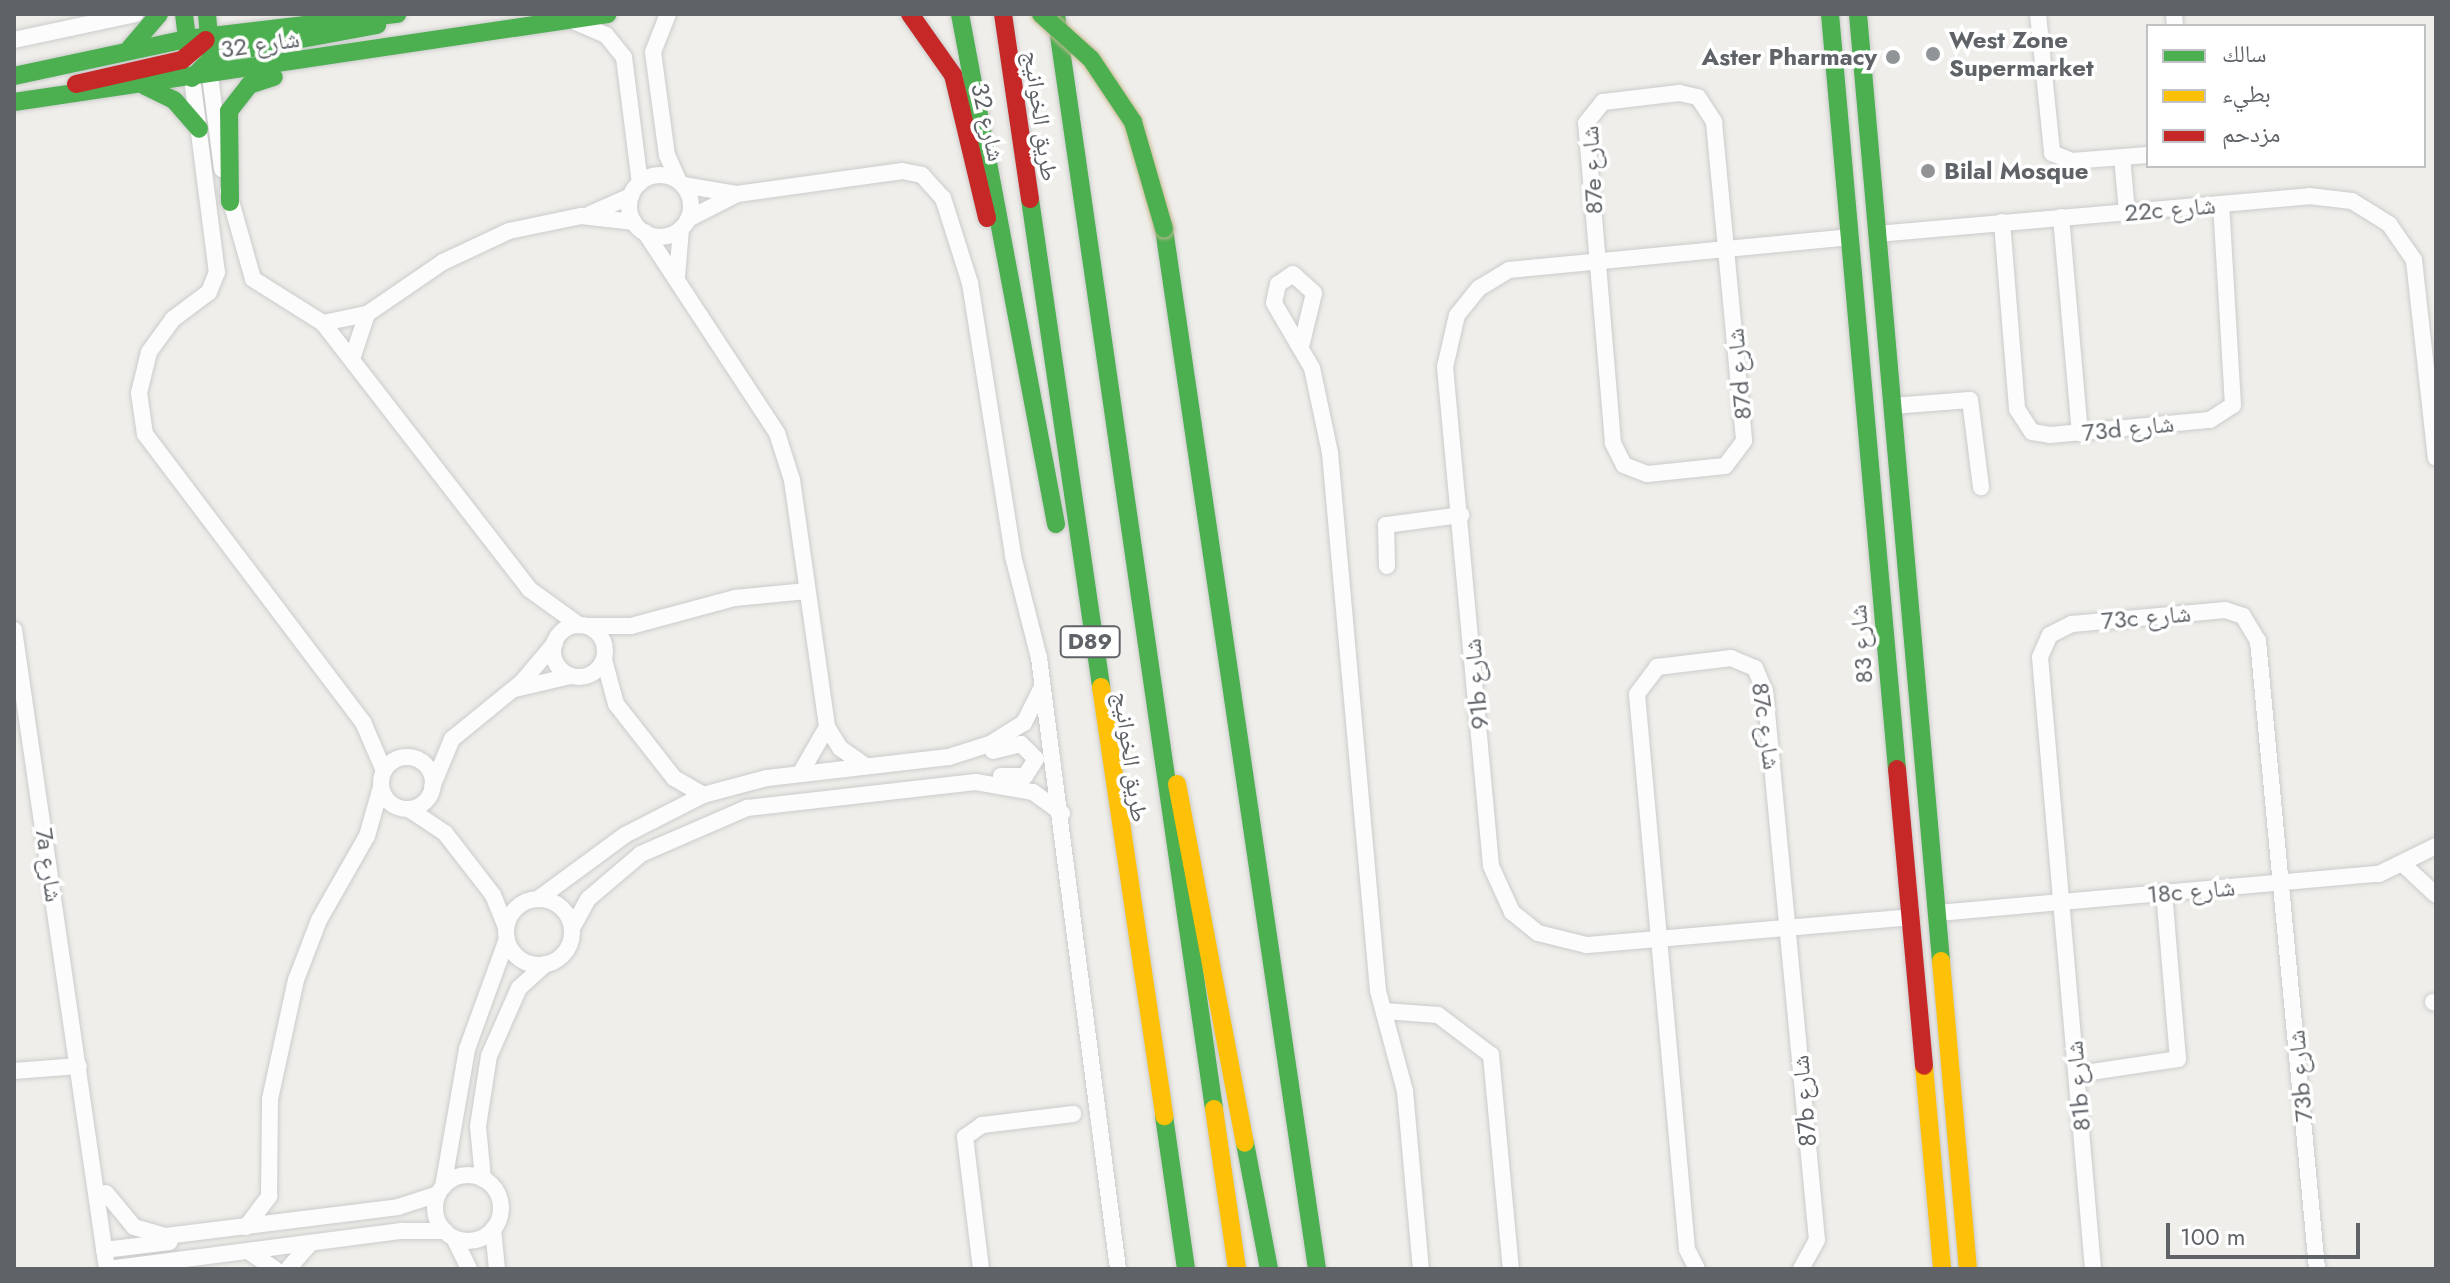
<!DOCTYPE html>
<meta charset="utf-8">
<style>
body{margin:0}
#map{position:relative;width:2450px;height:1283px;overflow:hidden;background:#efeeea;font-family:Jost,"Noto Naskh Arabic",sans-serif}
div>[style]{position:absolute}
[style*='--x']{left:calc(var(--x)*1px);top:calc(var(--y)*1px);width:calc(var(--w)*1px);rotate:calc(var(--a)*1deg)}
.roads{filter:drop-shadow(0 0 2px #cbcccc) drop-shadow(0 0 2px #cbcccc)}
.street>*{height:16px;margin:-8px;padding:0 8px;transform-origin:8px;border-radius:8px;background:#fdfcfc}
.street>.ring{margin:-8px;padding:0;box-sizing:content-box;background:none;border:16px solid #fdfcfc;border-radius:50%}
.fast>*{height:18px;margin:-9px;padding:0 9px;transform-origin:9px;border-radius:9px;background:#4caf50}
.slow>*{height:18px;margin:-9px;padding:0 9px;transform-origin:9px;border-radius:9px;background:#ffc107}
.jam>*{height:18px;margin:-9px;padding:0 9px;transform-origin:9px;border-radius:9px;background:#c62828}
.bridges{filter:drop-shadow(0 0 2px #c8b996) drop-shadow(0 0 2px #c8b996)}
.fast-bridge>*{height:18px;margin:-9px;padding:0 9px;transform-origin:9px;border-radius:9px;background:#4caf50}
.dots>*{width:22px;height:22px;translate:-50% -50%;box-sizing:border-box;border:4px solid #fff;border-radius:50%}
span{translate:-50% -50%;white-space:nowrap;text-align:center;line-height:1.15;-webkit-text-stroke:7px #fff;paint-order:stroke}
.shield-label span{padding:2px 6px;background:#fff;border:2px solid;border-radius:6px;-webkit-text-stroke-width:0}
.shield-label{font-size:22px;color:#5f6368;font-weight:700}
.poi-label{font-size:24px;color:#5f6368;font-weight:700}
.left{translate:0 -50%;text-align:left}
.right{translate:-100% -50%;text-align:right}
.street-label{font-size:24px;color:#5f6368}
.frame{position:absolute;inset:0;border:16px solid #5f6368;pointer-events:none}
.legend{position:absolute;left:2146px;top:24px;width:280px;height:144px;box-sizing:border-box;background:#fff;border:2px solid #bfc1c3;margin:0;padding:10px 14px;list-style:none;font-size:24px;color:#5f6368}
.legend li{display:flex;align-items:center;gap:16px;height:40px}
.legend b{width:40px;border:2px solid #bfc1c3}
.scale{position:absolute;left:2166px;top:1223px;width:194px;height:36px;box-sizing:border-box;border:4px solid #5f6368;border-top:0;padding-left:10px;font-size:24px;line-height:28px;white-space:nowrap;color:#5f6368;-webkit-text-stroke:6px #fff;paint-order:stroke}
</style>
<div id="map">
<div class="roads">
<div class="street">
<div style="--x:668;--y:14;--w:41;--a:111.5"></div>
<div style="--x:653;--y:52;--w:104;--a:82.3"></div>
<div style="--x:667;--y:155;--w:27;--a:66"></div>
<div style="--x:2038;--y:14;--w:140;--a:84.2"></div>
<div style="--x:2052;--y:153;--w:22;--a:22"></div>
<div style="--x:2072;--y:161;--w:76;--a:-4.5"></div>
<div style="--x:2174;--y:14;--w:12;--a:85"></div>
<div style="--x:573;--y:21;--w:36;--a:23"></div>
<div style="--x:606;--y:35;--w:28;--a:51"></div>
<div style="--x:624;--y:57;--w:127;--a:82.8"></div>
<div style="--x:14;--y:40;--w:124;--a:-12.1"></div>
<div style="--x:210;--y:76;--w:94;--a:82.6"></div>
<div style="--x:192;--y:78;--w:196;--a:82.7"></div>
<div style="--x:217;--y:272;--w:22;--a:112"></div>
<div style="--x:209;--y:292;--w:45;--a:143.1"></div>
<div style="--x:173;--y:319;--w:41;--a:126"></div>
<div style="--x:149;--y:352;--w:42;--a:103.7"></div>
<div style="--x:139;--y:393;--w:41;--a:81.7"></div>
<div style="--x:145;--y:434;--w:361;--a:52.9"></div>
<div style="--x:363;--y:722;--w:53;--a:66.8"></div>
<div style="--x:1679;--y:93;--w:19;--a:12"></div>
<div style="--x:1698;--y:97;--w:30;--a:57"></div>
<div style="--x:1714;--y:122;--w:320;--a:84.6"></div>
<div style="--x:1744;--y:441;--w:31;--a:127"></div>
<div style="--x:1725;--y:466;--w:78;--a:174.1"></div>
<div style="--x:1647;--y:474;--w:25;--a:-159"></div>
<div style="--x:1624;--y:465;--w:25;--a:-117"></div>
<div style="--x:1613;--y:443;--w:321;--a:-94.8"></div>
<div style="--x:1586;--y:123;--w:27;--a:-51"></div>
<div style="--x:1603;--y:102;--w:77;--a:-6.8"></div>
<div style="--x:2122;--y:157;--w:55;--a:84.8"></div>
<div class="ring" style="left:629px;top:175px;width:46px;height:46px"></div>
<div style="--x:683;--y:185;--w:54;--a:9.6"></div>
<div style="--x:228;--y:191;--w:91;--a:74.1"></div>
<div style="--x:253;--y:279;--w:83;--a:32.2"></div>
<div style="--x:323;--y:323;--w:336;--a:52.2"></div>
<div style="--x:529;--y:589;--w:62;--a:35.8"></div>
<div style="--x:590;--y:214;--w:45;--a:-23.7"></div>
<div style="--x:2061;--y:217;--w:217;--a:85"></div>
<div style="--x:688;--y:219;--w:55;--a:-27"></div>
<div style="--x:737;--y:194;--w:167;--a:-7.9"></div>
<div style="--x:902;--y:171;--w:20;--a:11"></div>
<div style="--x:922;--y:175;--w:31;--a:48"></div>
<div style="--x:943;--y:198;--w:89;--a:72.4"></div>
<div style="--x:970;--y:283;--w:276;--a:81"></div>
<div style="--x:1013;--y:556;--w:105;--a:75.7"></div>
<div style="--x:1039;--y:658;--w:616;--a:82.63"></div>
<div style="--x:2002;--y:222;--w:188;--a:85.4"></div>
<div style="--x:2017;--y:409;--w:27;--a:57"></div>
<div style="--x:2032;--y:432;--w:18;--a:9"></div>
<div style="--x:2050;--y:435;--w:161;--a:-5.4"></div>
<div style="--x:2210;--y:420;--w:27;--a:-33"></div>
<div style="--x:2233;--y:405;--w:200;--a:-93.4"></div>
<div style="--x:645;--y:232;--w:240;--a:56.7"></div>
<div style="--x:777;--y:433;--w:49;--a:72.3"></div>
<div style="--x:792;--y:480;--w:249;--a:81.9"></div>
<div style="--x:827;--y:727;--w:25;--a:58"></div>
<div style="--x:840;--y:748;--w:32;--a:35"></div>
<div style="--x:1877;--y:234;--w:434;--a:-5"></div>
<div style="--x:2309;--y:196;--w:43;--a:6.6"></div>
<div style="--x:2352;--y:201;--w:44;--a:31.9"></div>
<div style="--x:2389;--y:224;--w:44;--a:55.2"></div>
<div style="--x:2414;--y:260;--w:199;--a:83.7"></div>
<div style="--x:1851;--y:237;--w:344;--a:174.5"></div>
<div style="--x:1509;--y:270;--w:35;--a:149"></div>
<div style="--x:1479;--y:288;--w:35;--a:129"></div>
<div style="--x:1457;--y:315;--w:53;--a:103"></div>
<div style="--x:1445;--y:367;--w:501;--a:84.73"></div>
<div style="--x:1491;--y:866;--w:51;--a:65.5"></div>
<div style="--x:1512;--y:912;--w:33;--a:39"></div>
<div style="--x:1538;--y:933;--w:50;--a:13.8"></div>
<div style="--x:1587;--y:945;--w:325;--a:-4.9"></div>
<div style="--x:677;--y:276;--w:47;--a:-85.1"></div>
<div style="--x:323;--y:323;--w:45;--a:-11.6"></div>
<div style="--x:367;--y:314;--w:92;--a:-34.4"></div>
<div style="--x:443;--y:262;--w:73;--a:-25.2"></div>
<div style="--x:509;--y:231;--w:74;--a:-11.8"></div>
<div style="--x:581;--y:216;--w:53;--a:6.5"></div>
<div style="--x:1302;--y:343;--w:51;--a:-76.5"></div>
<div style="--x:1314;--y:293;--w:28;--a:-138"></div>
<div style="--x:1293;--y:274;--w:18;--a:146"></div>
<div style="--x:1278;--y:284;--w:19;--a:102"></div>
<div style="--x:1274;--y:303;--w:75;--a:59.7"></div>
<div style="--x:1312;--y:368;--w:87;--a:78"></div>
<div style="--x:1330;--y:453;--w:540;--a:84.9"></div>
<div style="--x:1378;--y:991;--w:104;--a:74.9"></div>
<div style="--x:1405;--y:1091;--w:179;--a:84.9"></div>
<div style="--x:352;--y:359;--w:47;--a:-71.6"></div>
<div style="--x:1892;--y:406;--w:78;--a:-4.4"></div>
<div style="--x:1970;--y:400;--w:88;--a:82.8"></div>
<div style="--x:1387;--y:566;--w:41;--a:-91.4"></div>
<div style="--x:1386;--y:525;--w:76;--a:-7.6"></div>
<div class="ring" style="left:553px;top:625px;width:36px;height:36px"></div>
<div style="--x:588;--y:626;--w:43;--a:0"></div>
<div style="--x:631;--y:626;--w:108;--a:-15.1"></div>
<div style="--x:735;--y:598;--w:72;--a:-5.6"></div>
<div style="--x:14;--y:630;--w:646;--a:81.72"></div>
<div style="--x:604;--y:660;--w:46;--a:74.7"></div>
<div style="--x:616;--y:704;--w:94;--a:51.9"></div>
<div style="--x:674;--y:778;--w:34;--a:30"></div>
<div style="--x:515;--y:689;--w:57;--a:-13.1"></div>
<div style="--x:993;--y:751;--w:29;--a:-14"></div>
<div style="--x:1021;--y:744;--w:21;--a:45"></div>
<div style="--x:1036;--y:759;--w:20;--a:123"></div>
<div style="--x:1025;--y:776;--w:24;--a:180"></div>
<div class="ring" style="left:381px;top:757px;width:36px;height:36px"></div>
<div style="--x:800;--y:774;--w:54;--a:-60.1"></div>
<div style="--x:432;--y:787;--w:52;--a:-67.4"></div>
<div style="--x:452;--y:739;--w:92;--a:-39.2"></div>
<div style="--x:523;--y:681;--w:50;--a:-49.9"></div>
<div style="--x:409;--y:809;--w:43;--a:33.7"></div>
<div style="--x:445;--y:833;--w:78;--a:52.3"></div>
<div style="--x:493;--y:895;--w:35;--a:68"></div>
<div style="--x:2405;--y:866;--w:42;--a:43.1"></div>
<div style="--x:538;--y:899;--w:108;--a:-36.3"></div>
<div style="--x:625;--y:835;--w:88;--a:-27.1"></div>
<div style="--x:703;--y:795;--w:66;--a:-14.9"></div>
<div style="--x:767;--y:778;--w:183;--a:-6.6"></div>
<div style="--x:949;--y:757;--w:43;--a:-17.6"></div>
<div style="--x:990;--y:744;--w:40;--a:-32"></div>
<div style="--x:1024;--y:723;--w:40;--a:-63.4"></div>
<div class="ring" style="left:506px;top:899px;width:50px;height:50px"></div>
<div style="--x:1938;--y:913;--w:443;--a:-5.1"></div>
<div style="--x:2379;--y:874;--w:64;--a:-26.2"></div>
<div style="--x:572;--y:928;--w:33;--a:-61"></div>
<div style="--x:588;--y:899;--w:70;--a:-40.3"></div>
<div style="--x:641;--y:854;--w:116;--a:-23.5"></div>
<div style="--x:747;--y:808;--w:230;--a:-6.5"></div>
<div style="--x:976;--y:782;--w:58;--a:10"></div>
<div style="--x:1033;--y:792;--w:36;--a:36"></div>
<div style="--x:2433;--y:1002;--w:3;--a:18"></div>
<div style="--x:1384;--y:1011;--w:54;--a:4.2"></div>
<div style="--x:1438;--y:1015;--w:66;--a:37"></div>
<div style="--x:1491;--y:1055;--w:215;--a:84.7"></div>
<div style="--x:14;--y:1071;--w:65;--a:-4.4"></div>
<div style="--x:2078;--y:1074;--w:101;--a:-8.5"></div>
<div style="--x:2178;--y:1059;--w:166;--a:-94.8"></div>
<div class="ring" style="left:435px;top:1175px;width:50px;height:50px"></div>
<div style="--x:483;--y:1179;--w:53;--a:-95.4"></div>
<div style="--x:478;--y:1126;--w:71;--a:-81.1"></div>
<div style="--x:489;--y:1056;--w:74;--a:-66.2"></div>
<div style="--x:519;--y:988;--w:36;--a:-42"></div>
<div style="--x:443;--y:1187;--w:140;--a:-80.1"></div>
<div style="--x:467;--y:1049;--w:117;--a:-70"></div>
<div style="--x:106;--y:1193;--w:44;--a:50.5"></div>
<div style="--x:134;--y:1227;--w:33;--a:16"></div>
<div style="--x:166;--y:1236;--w:234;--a:-7.1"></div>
<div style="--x:398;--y:1207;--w:42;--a:-18"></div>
<div style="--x:246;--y:1227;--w:39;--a:-53"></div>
<div style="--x:269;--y:1196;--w:97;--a:-89.4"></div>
<div style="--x:270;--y:1099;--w:122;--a:-77.7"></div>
<div style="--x:296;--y:980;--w:64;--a:-69"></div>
<div style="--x:319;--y:920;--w:97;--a:-60.3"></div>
<div style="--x:367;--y:836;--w:51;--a:-74.1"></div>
<div style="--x:493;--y:1229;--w:40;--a:84.3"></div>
<div style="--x:454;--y:1238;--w:34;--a:64"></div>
<div style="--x:104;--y:1250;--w:66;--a:-6.9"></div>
<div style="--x:251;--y:1253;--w:29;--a:34"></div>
<div style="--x:108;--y:1269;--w:296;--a:-7.4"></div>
<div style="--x:402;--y:1231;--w:43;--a:0"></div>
<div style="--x:288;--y:1269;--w:33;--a:-49"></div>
<div style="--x:981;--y:1269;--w:133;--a:-96.9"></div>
<div style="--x:965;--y:1137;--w:21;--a:-35"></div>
<div style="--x:982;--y:1125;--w:92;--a:-6.9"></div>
<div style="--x:1697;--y:1269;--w:22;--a:-117"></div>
<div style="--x:1687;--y:1249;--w:557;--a:-95.15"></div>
<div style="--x:1637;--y:694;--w:34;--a:-53"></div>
<div style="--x:1657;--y:667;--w:75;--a:-6.9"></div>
<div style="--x:1731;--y:658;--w:26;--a:23"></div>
<div style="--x:1755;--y:668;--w:25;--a:67"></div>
<div style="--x:1765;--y:691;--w:551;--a:84.59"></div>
<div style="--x:1817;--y:1240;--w:33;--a:119"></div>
<div style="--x:2093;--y:1269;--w:614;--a:-94.95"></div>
<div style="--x:2040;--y:657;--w:24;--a:-66"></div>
<div style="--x:2050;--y:635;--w:25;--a:-27"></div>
<div style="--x:2072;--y:624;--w:154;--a:-5.2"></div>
<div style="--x:2225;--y:610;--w:19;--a:18"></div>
<div style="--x:2243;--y:616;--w:29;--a:59"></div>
<div style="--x:2258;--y:641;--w:631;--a:84.63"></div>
</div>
<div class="fast">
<div style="--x:184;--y:14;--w:39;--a:83"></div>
<div style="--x:207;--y:14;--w:37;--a:85"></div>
<div style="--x:960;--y:14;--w:519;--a:79.34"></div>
<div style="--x:1830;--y:14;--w:758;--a:84.93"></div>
<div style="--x:1858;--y:14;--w:951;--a:84.99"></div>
<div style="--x:1056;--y:15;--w:1105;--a:81.78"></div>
<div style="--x:130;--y:48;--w:45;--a:-49.5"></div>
<div style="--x:14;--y:76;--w:177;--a:-12.1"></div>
<div style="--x:187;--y:39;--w:212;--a:-6.8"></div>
<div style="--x:192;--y:78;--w:33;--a:-45"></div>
<div style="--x:215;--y:55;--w:165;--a:-10.5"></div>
<div style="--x:145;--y:86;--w:32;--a:26"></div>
<div style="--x:174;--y:100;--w:38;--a:49"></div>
<div style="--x:14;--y:102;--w:600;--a:-8.43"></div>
<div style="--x:1030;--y:199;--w:493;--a:81.7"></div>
<div style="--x:230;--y:202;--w:91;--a:-90.6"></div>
<div style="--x:229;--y:111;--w:33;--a:-52"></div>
<div style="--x:249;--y:85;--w:26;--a:-18"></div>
<div style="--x:1164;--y:229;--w:1051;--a:81.63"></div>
<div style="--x:1164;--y:1116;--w:155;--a:81.8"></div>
<div style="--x:1245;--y:1143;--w:128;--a:79.2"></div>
</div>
<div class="slow">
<div style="--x:1101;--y:687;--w:434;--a:81.6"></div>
<div style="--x:1177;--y:784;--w:365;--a:79.3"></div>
<div style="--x:1941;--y:961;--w:309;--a:85"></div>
<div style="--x:1924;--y:1066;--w:204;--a:84.9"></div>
<div style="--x:1214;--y:1109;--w:162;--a:81.8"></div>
</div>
<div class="jam">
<div style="--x:910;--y:14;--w:75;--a:54.8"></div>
<div style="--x:953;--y:75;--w:147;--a:76.6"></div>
<div style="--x:1003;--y:14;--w:187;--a:81.7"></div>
<div style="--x:76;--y:84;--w:109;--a:-12.8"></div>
<div style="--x:182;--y:60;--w:31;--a:-40"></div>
<div style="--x:1897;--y:769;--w:298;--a:84.8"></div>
</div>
</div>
<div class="bridges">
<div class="fast-bridge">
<div style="--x:1041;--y:14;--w:67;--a:42"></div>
<div style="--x:1091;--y:59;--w:76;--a:56.3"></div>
<div style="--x:1133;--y:122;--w:111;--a:73.8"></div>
</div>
</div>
<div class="dots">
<div style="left:1933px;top:54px;background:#919496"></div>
<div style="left:1893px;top:57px;background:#919496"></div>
<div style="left:1928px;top:171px;background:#919496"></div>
</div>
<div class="shield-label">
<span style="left:1090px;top:642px">D89</span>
</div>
<div class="poi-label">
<span class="left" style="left:1949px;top:54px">West Zone<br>Supermarket</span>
<span class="right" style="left:1877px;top:57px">Aster Pharmacy</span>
<span class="left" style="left:1944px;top:171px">Bilal Mosque</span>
</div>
<div class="street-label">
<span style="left:260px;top:44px;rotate:-8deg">شارع 32</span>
<span style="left:1041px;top:116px;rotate:82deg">طريق الخوانيج</span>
<span style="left:988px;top:122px;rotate:77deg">شارع 32</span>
<span style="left:1592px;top:170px;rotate:-93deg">87e شارع</span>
<span style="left:2170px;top:209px;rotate:-5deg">22c شارع</span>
<span style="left:1739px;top:374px;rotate:-95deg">87d شارع</span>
<span style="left:2128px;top:428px;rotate:-6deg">73d شارع</span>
<span style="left:2146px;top:617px;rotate:-5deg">73c شارع</span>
<span style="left:1861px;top:644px;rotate:-95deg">شارع 83</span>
<span style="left:1476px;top:684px;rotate:-95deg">91b شارع</span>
<span style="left:1766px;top:726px;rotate:82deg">87c شارع</span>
<span style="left:1131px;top:757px;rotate:82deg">طريق الخوانيج</span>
<span style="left:49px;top:865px;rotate:82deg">7a شارع</span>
<span style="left:2191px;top:891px;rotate:-5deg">18c شارع</span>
<span style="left:2300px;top:1076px;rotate:-95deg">73b شارع</span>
<span style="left:2078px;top:1086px;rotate:-95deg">81b شارع</span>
<span style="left:1804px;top:1101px;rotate:-95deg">87b شارع</span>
</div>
<div class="frame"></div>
<ul class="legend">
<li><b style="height:10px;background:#4caf50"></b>سالك</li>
<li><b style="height:10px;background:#ffc107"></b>بطيء</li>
<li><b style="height:10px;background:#c62828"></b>مزدحم</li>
</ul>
<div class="scale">100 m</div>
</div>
